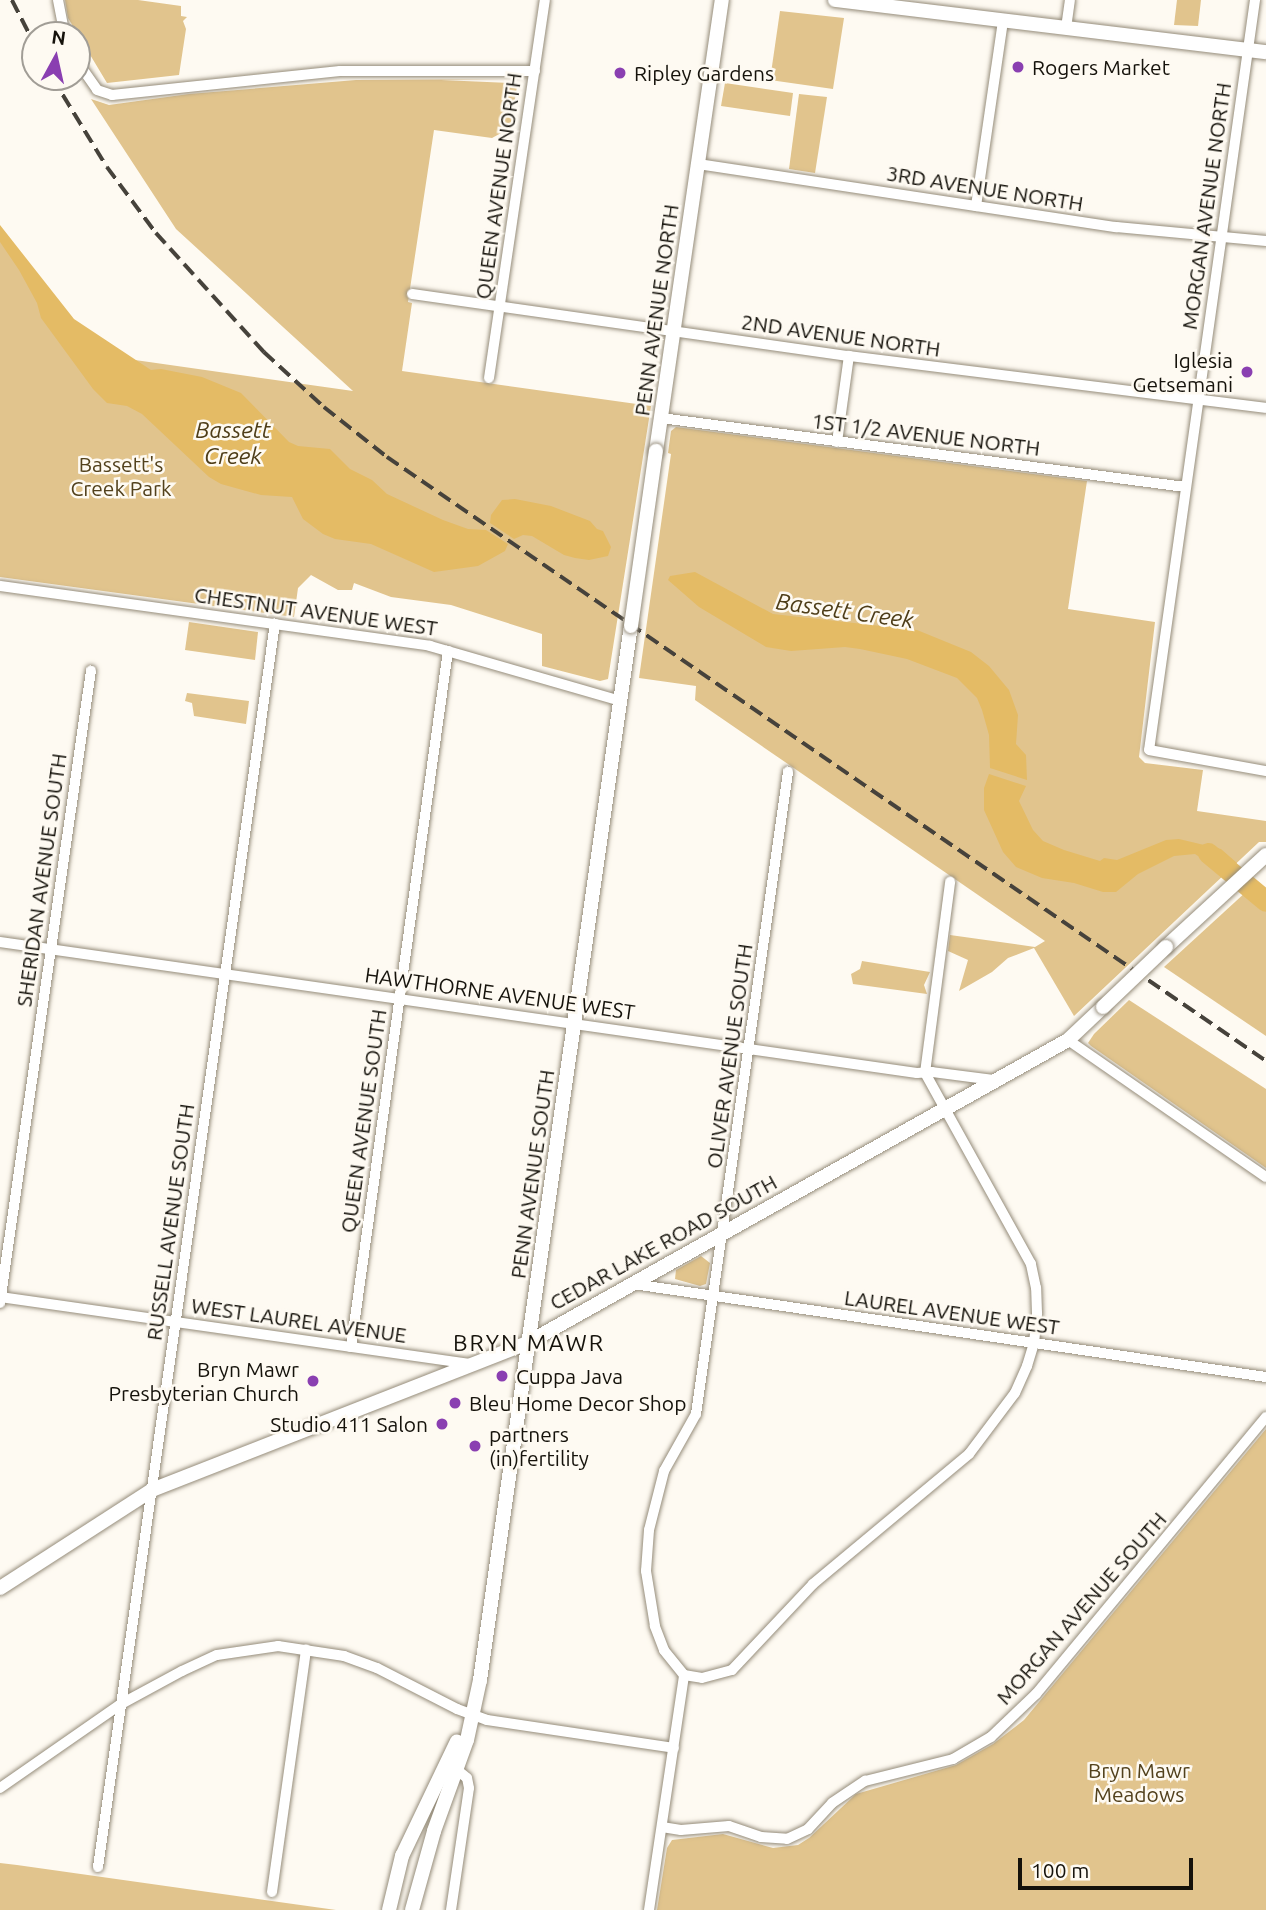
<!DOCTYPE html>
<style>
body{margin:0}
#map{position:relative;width:1266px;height:1910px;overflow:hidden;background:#fefaf2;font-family:Ubuntu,sans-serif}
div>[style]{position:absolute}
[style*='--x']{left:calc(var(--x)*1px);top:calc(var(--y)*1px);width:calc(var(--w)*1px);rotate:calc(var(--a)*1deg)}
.green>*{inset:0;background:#e1c48d}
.water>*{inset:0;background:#e4bb65}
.river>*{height:21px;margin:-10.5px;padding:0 10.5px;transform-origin:10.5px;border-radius:10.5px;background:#e4bb65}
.roads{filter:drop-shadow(0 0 2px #958c7a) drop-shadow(0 0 2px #958c7a)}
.street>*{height:10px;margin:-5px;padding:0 5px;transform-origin:5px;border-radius:5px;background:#fff}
.secondary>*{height:14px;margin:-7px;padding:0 7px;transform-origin:7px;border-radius:7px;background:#fff}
.rail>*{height:3.5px;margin-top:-1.75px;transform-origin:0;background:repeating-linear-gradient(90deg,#46423b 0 14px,transparent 0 21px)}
.bridges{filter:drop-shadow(0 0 2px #958c7a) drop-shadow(0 0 2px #958c7a)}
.secondary-bridge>*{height:14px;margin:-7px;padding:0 7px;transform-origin:7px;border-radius:7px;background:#fff}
.dots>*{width:19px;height:19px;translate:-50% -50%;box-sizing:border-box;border:4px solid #fefaf2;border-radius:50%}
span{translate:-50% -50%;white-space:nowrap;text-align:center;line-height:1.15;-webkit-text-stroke:5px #fefaf2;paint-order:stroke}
.poi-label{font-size:21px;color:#15120b}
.left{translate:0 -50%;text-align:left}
.right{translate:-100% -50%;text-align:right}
.street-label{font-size:21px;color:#15120b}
.park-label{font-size:21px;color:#52411c}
.water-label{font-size:23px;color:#4e3d18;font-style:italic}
.neighbourhood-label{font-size:23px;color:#15120b;letter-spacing:2px}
.north{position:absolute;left:21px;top:21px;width:70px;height:70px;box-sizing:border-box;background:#fefaf2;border:2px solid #a19d96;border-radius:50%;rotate:8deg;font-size:19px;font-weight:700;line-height:28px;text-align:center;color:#15120b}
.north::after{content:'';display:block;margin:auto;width:24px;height:32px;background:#8a3fb1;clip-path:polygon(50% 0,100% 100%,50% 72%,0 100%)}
.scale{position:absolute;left:1018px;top:1858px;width:175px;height:32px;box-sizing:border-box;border:4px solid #15120b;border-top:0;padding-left:9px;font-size:21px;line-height:24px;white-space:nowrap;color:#15120b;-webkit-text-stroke:5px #fefaf2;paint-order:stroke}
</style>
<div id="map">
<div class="green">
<div style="clip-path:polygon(65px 0,138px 0,181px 6px,181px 16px,187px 17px,183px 21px,186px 29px,179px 75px,107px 83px,68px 18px)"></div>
<div style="clip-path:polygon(1177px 0,1201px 0,1198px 26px,1174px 25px)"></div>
<div style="clip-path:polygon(780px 11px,844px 18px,833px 89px,770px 80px)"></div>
<div style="clip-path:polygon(517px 79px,441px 80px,513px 83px,517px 86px,510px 132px,503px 132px,492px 138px,434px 130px,408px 302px,412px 303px,402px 371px,651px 406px,608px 679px,600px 681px,542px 666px,542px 634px,451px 605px,391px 597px,354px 583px,352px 590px,338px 590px,311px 575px,298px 588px,294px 617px,0 577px,0 227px,79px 330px,128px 359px,353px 391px,176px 229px,91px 99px,109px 105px,189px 94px,356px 80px)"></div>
<div style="clip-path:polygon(725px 83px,793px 93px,790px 116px,721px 106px)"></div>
<div style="clip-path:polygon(799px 94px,827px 97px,815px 173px,789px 169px)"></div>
<div style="clip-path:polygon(676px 427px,1087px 481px,1068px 609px,1155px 622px,1139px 757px,1145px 763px,1203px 770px,1197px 811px,1266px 821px,1266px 842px,1259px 842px,1074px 1016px,1034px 948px,1008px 958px,992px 972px,959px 991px,968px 960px,948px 951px,950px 935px,1035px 947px,1045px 941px,695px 700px,696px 686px,639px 678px,671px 454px,668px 453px,671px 431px)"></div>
<div style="clip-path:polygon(189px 622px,258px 632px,255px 660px,185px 650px)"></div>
<div style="clip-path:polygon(187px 693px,249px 701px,246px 724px,194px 716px,192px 703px,185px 701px)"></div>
<div style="clip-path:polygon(1247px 891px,1266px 908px,1266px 1036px,1164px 967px)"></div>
<div style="clip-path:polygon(862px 961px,930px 972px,924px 985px,927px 994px,853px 984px,851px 974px,860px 969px)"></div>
<div style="clip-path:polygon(1129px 1000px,1266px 1089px,1266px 1168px,1091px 1046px,1088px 1043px,1094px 1034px)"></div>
<div style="clip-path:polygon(701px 1256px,710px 1263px,706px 1284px,700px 1286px,675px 1279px,676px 1270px)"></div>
<div style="clip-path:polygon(1266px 1429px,1266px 1910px,657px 1910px,667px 1848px,672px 1840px,723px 1834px,773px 1848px,798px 1845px,809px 1838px,856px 1794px,956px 1765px,993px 1744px,1024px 1720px)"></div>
<div style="clip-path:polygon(0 1863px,17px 1865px,336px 1910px,0 1910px)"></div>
</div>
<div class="water">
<div style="clip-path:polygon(0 225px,74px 319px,151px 370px,161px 369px,202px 377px,241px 393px,289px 442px,298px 446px,330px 449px,350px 469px,372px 480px,387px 494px,443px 520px,468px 529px,486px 530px,508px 544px,505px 551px,478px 566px,434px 572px,371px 544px,335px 539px,323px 534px,303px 519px,292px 497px,261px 495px,221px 484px,209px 477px,142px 414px,127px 406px,107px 403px,93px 389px,41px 318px,37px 303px,19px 270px,0 242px)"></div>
<div style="clip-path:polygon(515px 499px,551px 506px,590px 521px,597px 529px,603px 531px,611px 547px,608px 556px,589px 560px,575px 558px,564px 555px,532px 536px,523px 535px,514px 539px,490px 523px,491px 515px,502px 500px)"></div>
<div style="clip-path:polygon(695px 572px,773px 614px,917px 630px,971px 652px,989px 666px,1009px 690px,1018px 715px,1016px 744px,1026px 755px,1027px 780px,990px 768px,989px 735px,982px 710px,977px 698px,957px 678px,907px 659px,860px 649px,845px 647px,791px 651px,766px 647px,699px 607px,668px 580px,670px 576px)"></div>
<div style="clip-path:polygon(989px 774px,1026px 786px,1019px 801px,1033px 830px,1043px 841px,1064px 850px,1100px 861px,1104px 858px,1117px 860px,1166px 840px,1179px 839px,1221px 849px,1237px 863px,1225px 874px,1195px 854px,1174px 856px,1138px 874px,1116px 892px,1103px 892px,1074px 883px,1042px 878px,1016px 867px,1003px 852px,984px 810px,984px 788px)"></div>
</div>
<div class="river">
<div style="--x:1208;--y:853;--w:75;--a:39.6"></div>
</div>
<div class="roads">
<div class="street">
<div style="--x:58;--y:0;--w:36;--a:79"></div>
<div style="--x:1255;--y:0;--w:757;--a:98.04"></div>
<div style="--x:1149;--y:750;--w:119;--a:10.2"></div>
<div style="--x:1066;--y:28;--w:28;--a:-82"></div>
<div style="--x:77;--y:61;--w:35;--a:55"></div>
<div style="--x:97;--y:90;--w:16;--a:18"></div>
<div style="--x:112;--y:95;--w:229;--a:-6"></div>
<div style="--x:340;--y:71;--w:195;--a:0"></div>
<div style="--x:698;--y:164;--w:423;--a:8.6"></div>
<div style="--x:1116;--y:227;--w:151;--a:5.3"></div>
<div style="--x:976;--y:206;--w:186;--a:-81.7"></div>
<div style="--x:412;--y:294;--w:441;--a:8.1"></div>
<div style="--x:849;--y:356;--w:420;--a:7.1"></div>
<div style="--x:489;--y:378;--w:382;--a:-81.6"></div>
<div style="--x:661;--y:418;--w:529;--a:7.5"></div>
<div style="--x:837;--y:442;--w:87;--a:-82.1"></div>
<div style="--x:0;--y:586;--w:434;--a:7.9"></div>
<div style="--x:430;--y:646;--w:198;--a:16.1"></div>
<div style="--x:0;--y:942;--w:926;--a:8.13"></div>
<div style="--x:917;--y:1073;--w:15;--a:-4"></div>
<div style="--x:932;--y:1072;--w:63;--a:7.4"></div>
<div style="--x:1068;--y:1040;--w:241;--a:34.7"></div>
<div style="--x:633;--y:1284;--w:640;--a:8.36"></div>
<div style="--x:0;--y:1297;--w:473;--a:8.1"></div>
<div style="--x:0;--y:1303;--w:639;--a:-81.81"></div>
<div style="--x:351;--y:1347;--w:703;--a:-82.07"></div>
<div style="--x:684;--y:1675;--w:18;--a:9"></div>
<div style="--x:702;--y:1678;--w:31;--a:-15"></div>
<div style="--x:732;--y:1670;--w:118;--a:-46.7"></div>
<div style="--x:813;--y:1584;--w:203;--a:-39.8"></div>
<div style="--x:969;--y:1454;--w:76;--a:-53"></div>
<div style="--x:1015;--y:1393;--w:30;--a:-66"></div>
<div style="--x:1027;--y:1366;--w:24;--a:-73"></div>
<div style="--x:1034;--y:1343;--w:30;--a:-84"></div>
<div style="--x:1037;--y:1313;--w:25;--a:-92"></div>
<div style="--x:1036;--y:1288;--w:25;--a:-102"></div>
<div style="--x:1031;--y:1264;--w:218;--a:-119"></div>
<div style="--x:925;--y:1073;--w:193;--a:-82.5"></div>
<div style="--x:0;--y:1788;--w:147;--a:-34.8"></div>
<div style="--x:121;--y:1704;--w:69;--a:-28.4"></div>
<div style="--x:182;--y:1671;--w:38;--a:-25"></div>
<div style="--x:217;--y:1655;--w:62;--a:-8.4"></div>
<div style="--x:278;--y:1646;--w:67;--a:8.6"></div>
<div style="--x:344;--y:1656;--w:35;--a:20"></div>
<div style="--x:377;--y:1668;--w:90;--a:27.1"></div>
<div style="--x:457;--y:1709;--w:32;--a:20"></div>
<div style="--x:487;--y:1720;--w:189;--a:8.5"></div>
<div style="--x:662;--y:1827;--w:19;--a:9"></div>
<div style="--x:681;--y:1830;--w:48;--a:-4.8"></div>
<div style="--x:729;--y:1826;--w:34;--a:19"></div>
<div style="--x:761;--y:1837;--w:26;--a:4"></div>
<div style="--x:787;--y:1839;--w:23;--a:-25"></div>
<div style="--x:808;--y:1829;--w:35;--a:-47"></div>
<div style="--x:832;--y:1803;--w:40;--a:-34"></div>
<div style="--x:865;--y:1781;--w:91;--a:-14"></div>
<div style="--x:953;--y:1759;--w:44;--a:-30.1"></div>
<div style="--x:991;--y:1737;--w:62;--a:-43.7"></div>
<div style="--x:1036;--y:1694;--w:360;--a:-50.3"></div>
<div style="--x:98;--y:1867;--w:1256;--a:-81.9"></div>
<div style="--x:272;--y:1892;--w:245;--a:-82"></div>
<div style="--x:451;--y:1910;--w:123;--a:-81.6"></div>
<div style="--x:469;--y:1788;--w:10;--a:-101"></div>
<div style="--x:467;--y:1778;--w:14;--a:-141"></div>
<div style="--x:649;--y:1910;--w:238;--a:-81.5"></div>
<div style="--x:684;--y:1675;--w:32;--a:-129"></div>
<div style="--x:664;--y:1650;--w:26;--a:-111"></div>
<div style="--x:655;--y:1626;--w:56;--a:-99.3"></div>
<div style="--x:646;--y:1571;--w:41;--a:-85.8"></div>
<div style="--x:649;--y:1530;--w:61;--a:-75.7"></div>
<div style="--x:664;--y:1471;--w:65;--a:-60.7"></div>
<div style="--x:696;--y:1414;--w:649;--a:-81.84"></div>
</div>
<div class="secondary">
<div style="--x:835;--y:0;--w:434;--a:6.9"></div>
<div style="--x:656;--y:451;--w:456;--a:-81.7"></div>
<div style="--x:1166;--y:947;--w:136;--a:-42.6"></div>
<div style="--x:0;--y:1588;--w:181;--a:-32.8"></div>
<div style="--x:152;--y:1490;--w:405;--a:-21.4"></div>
<div style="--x:529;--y:1342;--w:618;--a:-29.26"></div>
<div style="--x:1068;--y:1040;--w:48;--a:-43.3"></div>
<div style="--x:389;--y:1910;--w:56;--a:-76.5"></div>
<div style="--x:402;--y:1856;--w:127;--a:-64.4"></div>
<div style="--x:412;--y:1910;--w:82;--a:-74.4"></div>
<div style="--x:434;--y:1831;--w:97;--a:-70.1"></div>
<div style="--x:467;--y:1740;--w:61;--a:-77.8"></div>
<div style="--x:480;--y:1680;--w:1065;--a:-81.85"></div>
</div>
</div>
<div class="rail">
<div style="--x:12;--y:0;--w:51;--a:62.9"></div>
<div style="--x:52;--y:77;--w:105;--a:58.6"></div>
<div style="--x:107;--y:167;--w:82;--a:53.4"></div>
<div style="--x:156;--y:233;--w:161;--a:47.8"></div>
<div style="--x:264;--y:352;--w:81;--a:42.5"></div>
<div style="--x:324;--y:407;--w:80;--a:38.4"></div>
<div style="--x:387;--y:457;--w:1067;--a:34.49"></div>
</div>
<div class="bridges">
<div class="secondary-bridge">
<div style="--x:631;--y:626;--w:177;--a:-81.9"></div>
<div style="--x:1103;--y:1007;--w:87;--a:-43.6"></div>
</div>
</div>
<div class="dots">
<div style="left:1018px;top:67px;background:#8a3fb1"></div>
<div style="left:620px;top:73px;background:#8a3fb1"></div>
<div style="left:1247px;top:372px;background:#8a3fb1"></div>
<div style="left:502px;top:1376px;background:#8a3fb1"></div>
<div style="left:313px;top:1381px;background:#8a3fb1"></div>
<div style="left:455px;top:1403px;background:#8a3fb1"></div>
<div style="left:442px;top:1424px;background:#8a3fb1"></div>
<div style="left:475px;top:1446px;background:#8a3fb1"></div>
</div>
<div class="poi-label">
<span class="left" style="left:1032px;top:67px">Rogers Market</span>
<span class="left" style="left:634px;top:73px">Ripley Gardens</span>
<span class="right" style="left:1233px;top:372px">Iglesia<br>Getsemani</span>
<span class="right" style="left:299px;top:1381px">Bryn Mawr<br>Presbyterian Church</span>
<span class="left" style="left:516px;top:1376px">Cuppa Java</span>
<span class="left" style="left:469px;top:1403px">Bleu Home Decor Shop</span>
<span class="right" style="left:428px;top:1424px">Studio 411 Salon</span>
<span class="left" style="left:489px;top:1446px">partners<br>(in)fertility</span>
</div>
<div class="street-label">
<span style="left:498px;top:186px;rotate:-82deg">QUEEN AVENUE NORTH</span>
<span style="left:985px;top:188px;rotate:9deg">3RD AVENUE NORTH</span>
<span style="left:1206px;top:206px;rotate:-82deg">MORGAN AVENUE NORTH</span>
<span style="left:656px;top:310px;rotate:-82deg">PENN AVENUE NORTH</span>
<span style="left:841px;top:335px;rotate:8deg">2ND AVENUE NORTH</span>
<span style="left:926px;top:434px;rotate:7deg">1ST 1/2 AVENUE NORTH</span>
<span style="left:316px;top:611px;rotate:8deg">CHESTNUT AVENUE WEST</span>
<span style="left:41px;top:880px;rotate:-82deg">SHERIDAN AVENUE SOUTH</span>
<span style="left:500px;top:993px;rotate:8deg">HAWTHORNE AVENUE WEST</span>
<span style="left:729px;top:1056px;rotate:-82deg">OLIVER AVENUE SOUTH</span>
<span style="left:363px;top:1121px;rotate:-82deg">QUEEN AVENUE SOUTH</span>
<span style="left:532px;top:1174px;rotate:-82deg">PENN AVENUE SOUTH</span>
<span style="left:170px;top:1222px;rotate:-82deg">RUSSELL AVENUE SOUTH</span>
<span style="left:663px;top:1242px;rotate:-29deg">CEDAR LAKE ROAD SOUTH</span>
<span style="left:952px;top:1312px;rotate:8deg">LAUREL AVENUE WEST</span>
<span style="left:299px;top:1320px;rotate:8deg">WEST LAUREL AVENUE</span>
<span style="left:1081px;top:1608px;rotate:-49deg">MORGAN AVENUE SOUTH</span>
</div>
<div class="park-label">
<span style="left:121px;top:476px">Bassett's<br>Creek Park</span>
<span style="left:1139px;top:1782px">Bryn Mawr<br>Meadows</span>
</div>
<div class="water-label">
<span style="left:233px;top:443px">Bassett<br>Creek</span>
<span style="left:845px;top:611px;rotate:8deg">Bassett Creek</span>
</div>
<div class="neighbourhood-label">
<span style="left:529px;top:1343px">BRYN MAWR</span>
</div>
<div class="north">N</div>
<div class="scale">100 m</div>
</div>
